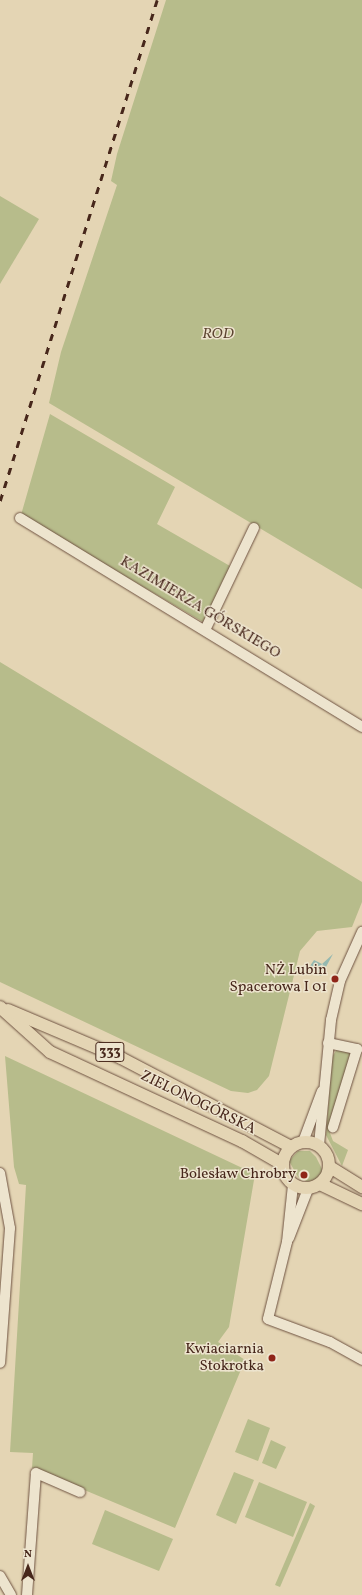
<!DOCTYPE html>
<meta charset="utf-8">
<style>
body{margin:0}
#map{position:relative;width:362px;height:1595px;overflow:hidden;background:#e4d5b4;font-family:Vollkorn,serif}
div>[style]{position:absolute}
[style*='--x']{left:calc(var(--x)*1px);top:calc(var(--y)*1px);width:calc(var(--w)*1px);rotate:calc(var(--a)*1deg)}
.green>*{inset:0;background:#b7bc8b}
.water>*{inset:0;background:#95b8b0}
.roads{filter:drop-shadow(0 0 1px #6e5241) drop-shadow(0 0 1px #6e5241)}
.minor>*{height:10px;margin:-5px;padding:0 5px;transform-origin:5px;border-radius:5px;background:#ede4ce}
.major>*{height:12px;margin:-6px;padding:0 6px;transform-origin:6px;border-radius:6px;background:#e4d5b4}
.major>.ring{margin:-6px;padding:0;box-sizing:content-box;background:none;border:12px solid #e4d5b4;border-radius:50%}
.rail>*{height:2.5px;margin-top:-1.25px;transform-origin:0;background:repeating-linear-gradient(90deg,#47271b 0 7px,transparent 0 14px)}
.dots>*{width:11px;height:11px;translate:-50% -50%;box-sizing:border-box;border:2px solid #ede4ce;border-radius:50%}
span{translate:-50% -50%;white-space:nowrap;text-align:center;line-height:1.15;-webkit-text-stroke:3px #ede4ce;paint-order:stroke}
.shield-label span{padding:1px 3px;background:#ede4ce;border:1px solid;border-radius:3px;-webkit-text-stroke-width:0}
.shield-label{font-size:14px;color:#47271b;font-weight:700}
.park-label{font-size:15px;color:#5d4531;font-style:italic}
.street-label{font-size:15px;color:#47271b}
.poi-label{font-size:15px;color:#47271b}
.right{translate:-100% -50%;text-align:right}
.north{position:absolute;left:8px;top:1547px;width:40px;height:40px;-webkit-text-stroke:3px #ede4ce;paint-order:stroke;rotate:0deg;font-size:11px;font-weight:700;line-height:16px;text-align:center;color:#47271b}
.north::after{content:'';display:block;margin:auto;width:14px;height:18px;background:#47271b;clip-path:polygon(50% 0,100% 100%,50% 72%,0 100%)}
</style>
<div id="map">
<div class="green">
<div style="clip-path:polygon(166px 0,362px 0,362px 589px,49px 403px,61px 352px,117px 185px,111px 181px,117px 154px)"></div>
<div style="clip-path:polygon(0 196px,39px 219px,0 284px)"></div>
<div style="clip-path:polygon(50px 414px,175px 487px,157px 524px,230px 566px,203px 622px,21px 515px)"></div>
<div style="clip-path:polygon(0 662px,362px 882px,362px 902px,352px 927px,317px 931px,300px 951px,269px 1076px,257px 1090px,248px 1093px,231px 1091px,0 982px)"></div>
<div style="clip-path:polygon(337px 1049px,350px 1052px,350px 1056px,330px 1133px,333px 1141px,348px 1150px,342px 1166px,326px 1135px,332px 1057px)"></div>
<div style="clip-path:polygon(5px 1056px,255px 1174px,229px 1327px,218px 1342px,245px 1360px,175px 1528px,32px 1468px,33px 1453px,10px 1452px,26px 1185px,19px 1184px,14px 1167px)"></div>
<div style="clip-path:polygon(298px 1151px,310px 1151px,316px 1157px,323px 1171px,317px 1179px,308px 1182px,298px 1177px,289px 1161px)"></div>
<div style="clip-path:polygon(248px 1419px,270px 1428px,258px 1461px,235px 1452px)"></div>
<div style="clip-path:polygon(271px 1440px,286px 1447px,276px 1469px,262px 1463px)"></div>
<div style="clip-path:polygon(234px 1472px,254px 1480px,236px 1524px,216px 1515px)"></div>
<div style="clip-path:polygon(259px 1482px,307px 1502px,293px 1537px,245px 1517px)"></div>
<div style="clip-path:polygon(310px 1503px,315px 1506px,280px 1587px,275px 1585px)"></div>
<div style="clip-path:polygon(105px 1510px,173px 1539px,159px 1571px,92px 1544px)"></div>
</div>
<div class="water">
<div style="clip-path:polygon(333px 954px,321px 976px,308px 969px,314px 960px,322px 964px)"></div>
</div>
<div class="roads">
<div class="minor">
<div style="--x:20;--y:518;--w:401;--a:31.4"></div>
<div style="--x:206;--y:628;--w:111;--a:-64.4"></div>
<div style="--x:328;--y:1043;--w:30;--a:12"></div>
<div style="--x:357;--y:1049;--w:82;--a:107.1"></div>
<div style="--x:303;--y:1142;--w:54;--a:-69.6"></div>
<div style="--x:319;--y:1145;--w:126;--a:-84.5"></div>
<div style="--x:331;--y:1020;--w:40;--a:-77"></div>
<div style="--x:340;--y:981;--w:54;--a:-65.8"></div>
<div style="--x:0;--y:1173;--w:56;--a:79.7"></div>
<div style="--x:10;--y:1228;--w:135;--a:94.2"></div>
<div style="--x:293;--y:1185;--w:57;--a:96"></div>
<div style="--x:287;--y:1242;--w:79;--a:103.9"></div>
<div style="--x:268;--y:1319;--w:66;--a:20.4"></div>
<div style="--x:330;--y:1342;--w:37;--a:29"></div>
<div style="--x:289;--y:1238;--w:53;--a:-68.8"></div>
<div style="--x:0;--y:1576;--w:22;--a:60"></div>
<div style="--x:27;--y:1595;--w:122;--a:-85.8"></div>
<div style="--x:36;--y:1473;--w:48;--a:23.4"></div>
</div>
<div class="major">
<div style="--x:0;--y:1007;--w:67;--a:42"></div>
<div style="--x:50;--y:1052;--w:212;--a:24.9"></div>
<div style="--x:242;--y:1141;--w:46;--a:29.9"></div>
<div style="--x:8;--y:1010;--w:123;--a:23"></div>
<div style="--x:121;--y:1058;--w:192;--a:27.6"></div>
<div class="ring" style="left:283px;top:1142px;width:34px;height:34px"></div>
<div style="--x:330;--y:1167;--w:38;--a:32"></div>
<div style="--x:320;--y:1184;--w:47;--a:25.5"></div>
</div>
</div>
<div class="rail">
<div style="--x:0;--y:501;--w:525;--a:-72.6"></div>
</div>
<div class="dots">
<div style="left:335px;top:979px;background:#8f2418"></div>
<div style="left:304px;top:1175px;background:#8f2418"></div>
<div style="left:272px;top:1358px;background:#8f2418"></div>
</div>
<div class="shield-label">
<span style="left:110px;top:1052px">333</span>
</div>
<div class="park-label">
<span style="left:218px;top:335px">ROD</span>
</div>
<div class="street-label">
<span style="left:200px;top:608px;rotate:31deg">KAZIMIERZA GÓRSKIEGO</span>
<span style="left:198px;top:1103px;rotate:26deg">ZIELONOGÓRSKA</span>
</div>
<div class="poi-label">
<span class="right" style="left:327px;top:979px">NŻ Lubin<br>Spacerowa I 01</span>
<span class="right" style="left:296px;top:1175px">Bolesław Chrobry</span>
<span class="right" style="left:264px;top:1358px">Kwiaciarnia<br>Stokrotka</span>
</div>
<div class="north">N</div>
</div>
